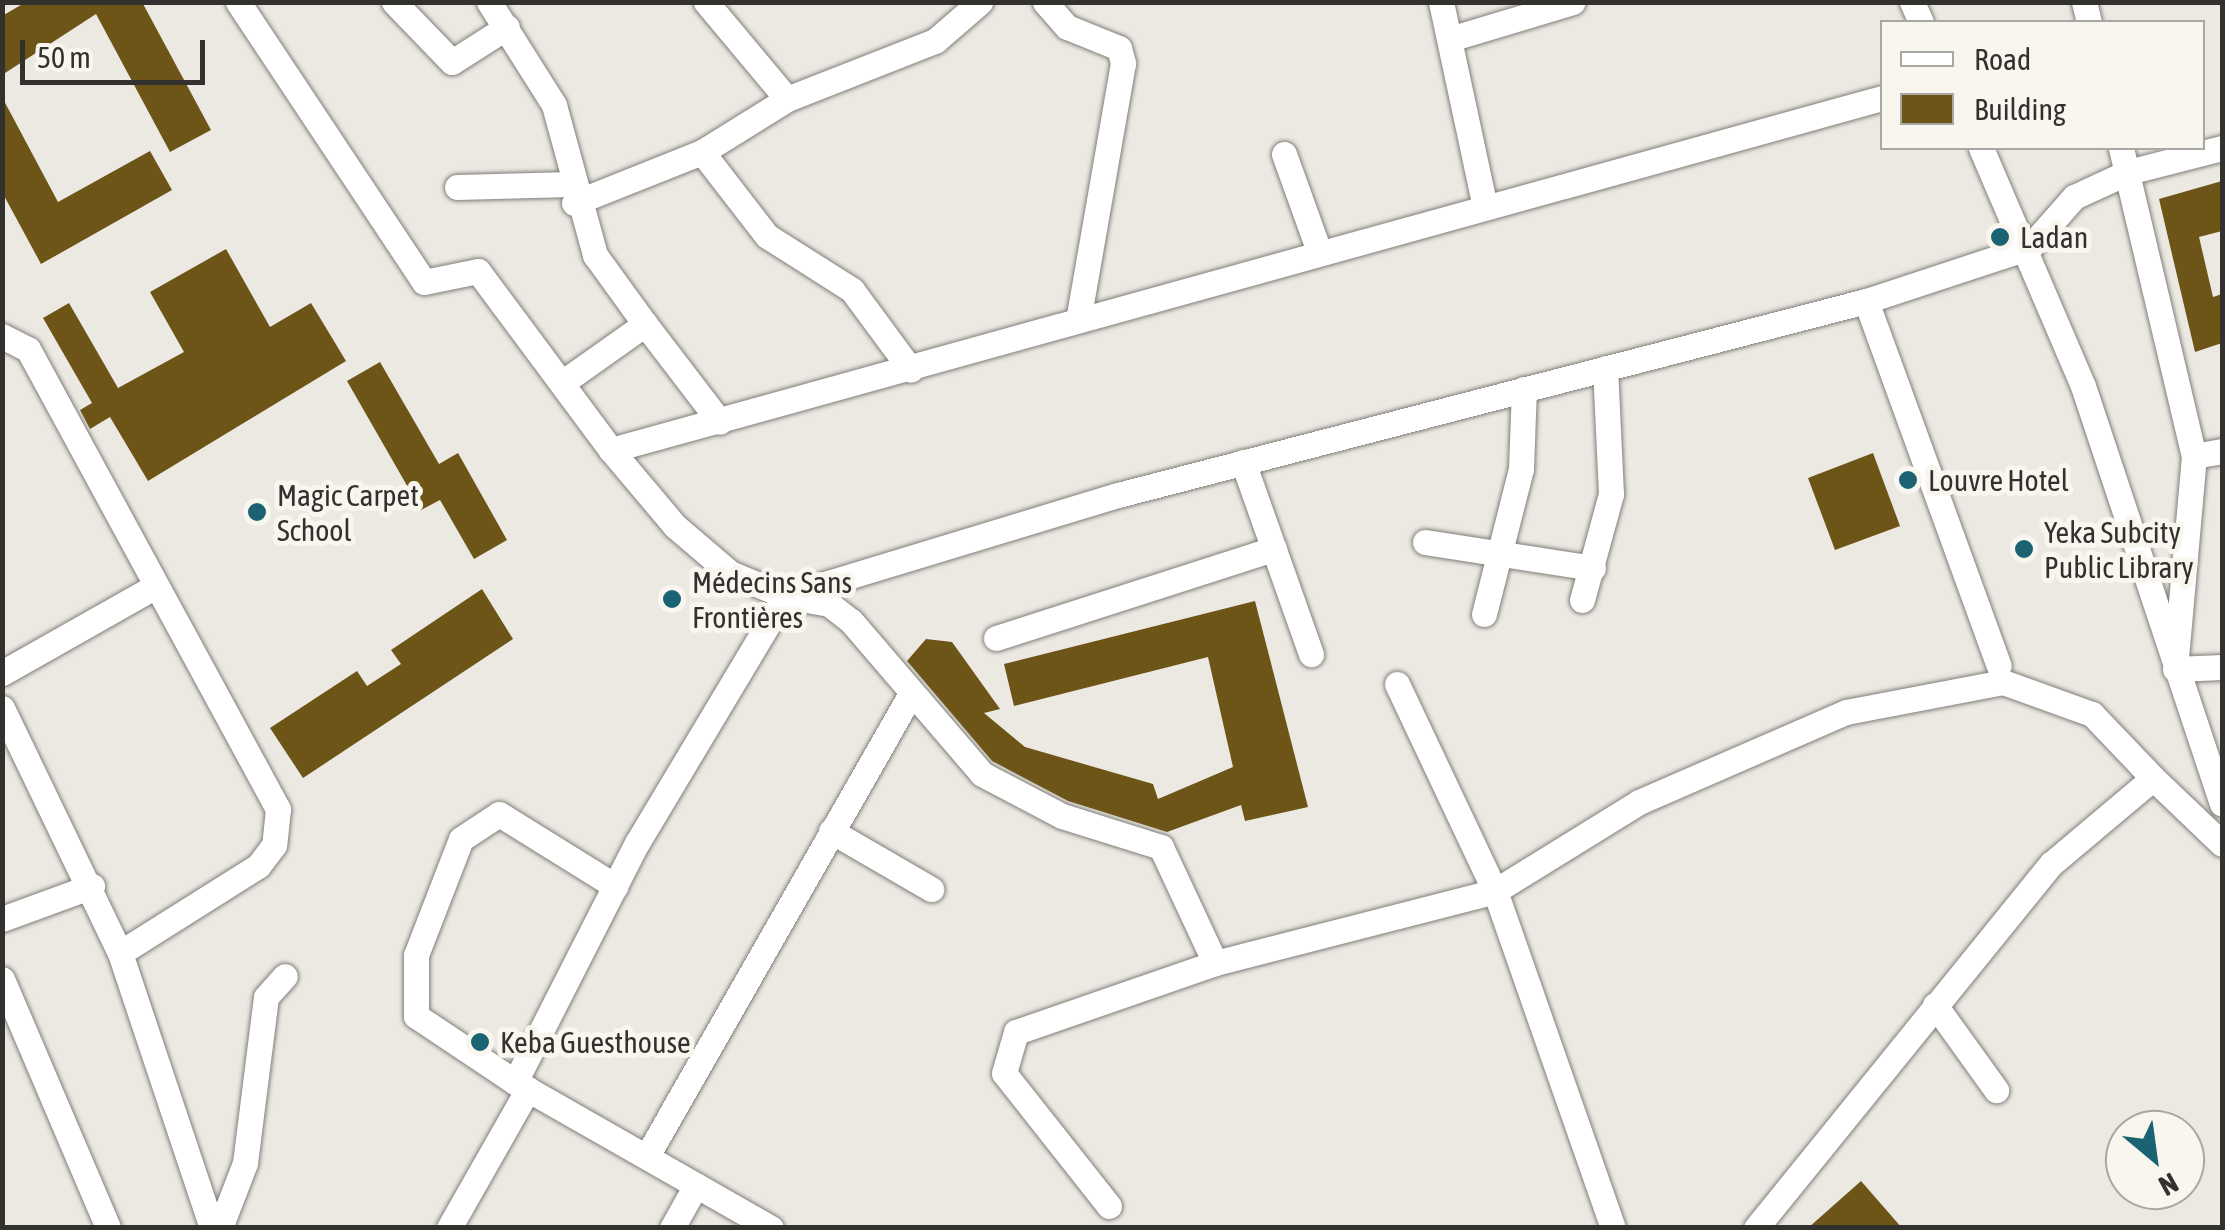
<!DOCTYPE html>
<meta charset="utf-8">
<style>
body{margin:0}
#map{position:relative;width:2225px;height:1230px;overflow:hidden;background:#ece9e3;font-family:"Asap Condensed",sans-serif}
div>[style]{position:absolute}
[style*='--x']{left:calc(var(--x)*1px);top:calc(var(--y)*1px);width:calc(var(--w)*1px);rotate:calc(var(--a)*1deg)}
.building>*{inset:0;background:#6d5517}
.roads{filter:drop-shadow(0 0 2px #817e79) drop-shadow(0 0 2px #817e79)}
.minor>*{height:25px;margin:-12.5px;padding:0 12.5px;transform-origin:12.5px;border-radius:12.5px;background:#fff}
.dots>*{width:28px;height:28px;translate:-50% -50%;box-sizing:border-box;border:5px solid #f9f6f0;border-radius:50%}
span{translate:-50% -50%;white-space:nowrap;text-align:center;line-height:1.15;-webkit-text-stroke:10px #f9f6f0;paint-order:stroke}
.poi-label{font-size:30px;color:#32312e}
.left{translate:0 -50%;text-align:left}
.frame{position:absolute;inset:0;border:5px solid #32312e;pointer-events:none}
.legend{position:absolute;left:1880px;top:20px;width:325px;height:130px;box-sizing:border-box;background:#f9f6f0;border:2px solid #a9a7a2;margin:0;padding:12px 18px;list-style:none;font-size:30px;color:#32312e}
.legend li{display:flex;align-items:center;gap:20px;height:50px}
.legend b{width:50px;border:2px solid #a9a7a2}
.north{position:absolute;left:2105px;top:1110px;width:100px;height:100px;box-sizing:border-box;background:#f9f6f0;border:2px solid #a9a7a2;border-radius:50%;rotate:151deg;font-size:28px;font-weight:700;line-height:40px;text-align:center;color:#32312e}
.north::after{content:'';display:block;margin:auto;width:35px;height:45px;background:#1b6372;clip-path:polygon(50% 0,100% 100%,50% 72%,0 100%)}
.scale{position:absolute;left:20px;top:40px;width:185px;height:45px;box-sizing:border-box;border:5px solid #32312e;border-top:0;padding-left:12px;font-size:30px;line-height:35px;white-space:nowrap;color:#32312e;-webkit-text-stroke:8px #f9f6f0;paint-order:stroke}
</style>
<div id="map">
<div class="building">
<div style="clip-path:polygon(26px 2px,142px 2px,211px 130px,170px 152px,96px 14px,2px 75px,2px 16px)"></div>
<div style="clip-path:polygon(2px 97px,58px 202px,150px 151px,172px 190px,41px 264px,2px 192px)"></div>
<div style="clip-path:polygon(2222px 181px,2222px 231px,2199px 237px,2213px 297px,2222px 294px,2222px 343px,2195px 352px,2159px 199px)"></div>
<div style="clip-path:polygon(226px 249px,270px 327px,311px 303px,346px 361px,148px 481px,110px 417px,90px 429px,80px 410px,92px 403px,43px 318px,69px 303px,118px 388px,184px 352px,150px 292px)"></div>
<div style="clip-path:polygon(380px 362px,439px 464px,458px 453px,507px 540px,474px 559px,440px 500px,421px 510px,347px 381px)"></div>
<div style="clip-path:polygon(1873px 453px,1900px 526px,1835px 550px,1808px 478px)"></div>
<div style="clip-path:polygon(482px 589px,513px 639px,303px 778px,270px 728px,357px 671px,367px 686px,401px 664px,391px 650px)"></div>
<div style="clip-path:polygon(1255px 601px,1308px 807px,1245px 821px,1241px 805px,1167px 832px,1068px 801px,992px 761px,907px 661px,926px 639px,952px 642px,1000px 709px,984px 713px,1025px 747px,1153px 784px,1158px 799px,1233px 767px,1208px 657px,1014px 706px,1004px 664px)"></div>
<div style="clip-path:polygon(1861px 1181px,1902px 1228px,1808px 1228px)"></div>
</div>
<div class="roads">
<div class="minor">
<div style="--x:238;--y:2;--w:336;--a:56.4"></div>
<div style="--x:424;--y:282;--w:55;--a:-11.5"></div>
<div style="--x:478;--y:271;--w:223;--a:53.4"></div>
<div style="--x:394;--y:2;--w:83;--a:46"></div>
<div style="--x:452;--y:62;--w:65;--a:-32.5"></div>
<div style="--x:489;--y:2;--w:122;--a:57.7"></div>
<div style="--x:554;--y:105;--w:156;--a:74.7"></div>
<div style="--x:595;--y:255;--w:85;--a:54.1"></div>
<div style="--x:706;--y:2;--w:126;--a:50.1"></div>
<div style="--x:787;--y:99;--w:159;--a:-21.4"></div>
<div style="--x:935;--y:41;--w:60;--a:-40.9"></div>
<div style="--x:1045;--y:2;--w:33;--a:49"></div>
<div style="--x:1067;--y:27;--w:56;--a:22"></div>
<div style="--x:1119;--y:48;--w:16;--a:75"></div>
<div style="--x:1123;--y:63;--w:255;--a:99.9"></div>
<div style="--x:1441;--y:2;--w:210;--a:77.9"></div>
<div style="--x:1912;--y:2;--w:22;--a:66"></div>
<div style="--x:2084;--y:2;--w:21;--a:76"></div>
<div style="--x:1450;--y:39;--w:128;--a:-16.7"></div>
<div style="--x:1882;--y:98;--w:1319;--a:164.52"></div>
<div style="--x:611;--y:450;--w:99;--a:49.9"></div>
<div style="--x:675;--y:526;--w:72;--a:40.5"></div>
<div style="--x:730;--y:573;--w:60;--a:22.7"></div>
<div style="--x:785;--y:596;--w:348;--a:-16.9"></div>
<div style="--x:1118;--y:495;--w:773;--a:-14.54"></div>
<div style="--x:1866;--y:301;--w:173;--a:-18.2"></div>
<div style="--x:2030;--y:247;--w:67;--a:-48.7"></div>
<div style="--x:2074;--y:197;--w:60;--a:-24.8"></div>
<div style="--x:2128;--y:172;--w:97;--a:-14.3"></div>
<div style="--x:1981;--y:148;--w:259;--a:66.8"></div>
<div style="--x:2083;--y:386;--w:440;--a:71.6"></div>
<div style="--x:2121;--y:148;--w:317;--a:76.7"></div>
<div style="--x:2194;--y:456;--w:204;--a:95.1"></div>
<div style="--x:702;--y:152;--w:106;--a:52.3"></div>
<div style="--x:767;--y:236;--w:101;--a:32.4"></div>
<div style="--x:852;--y:290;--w:99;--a:53.6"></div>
<div style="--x:1284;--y:154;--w:103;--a:70.2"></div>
<div style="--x:457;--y:187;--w:114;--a:-1.5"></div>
<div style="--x:574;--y:203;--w:138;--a:-21.7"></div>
<div style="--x:702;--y:152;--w:100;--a:-31.9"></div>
<div style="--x:1866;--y:301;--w:388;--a:70"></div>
<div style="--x:2;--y:336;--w:29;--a:27"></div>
<div style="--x:28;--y:349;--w:524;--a:61.48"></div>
<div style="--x:278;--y:809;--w:36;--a:96"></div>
<div style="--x:274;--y:845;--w:26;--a:127"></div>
<div style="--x:258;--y:866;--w:163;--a:147.8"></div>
<div style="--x:566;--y:380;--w:97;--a:-35.3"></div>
<div style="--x:645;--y:324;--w:123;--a:52.6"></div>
<div style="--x:2194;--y:456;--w:28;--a:-10"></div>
<div style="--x:1243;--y:462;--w:204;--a:70.5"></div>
<div style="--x:1425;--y:542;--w:170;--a:8.8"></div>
<div style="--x:1582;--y:600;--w:110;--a:-74.7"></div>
<div style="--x:1611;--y:494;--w:126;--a:-92.7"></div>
<div style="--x:1484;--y:614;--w:150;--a:-75.7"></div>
<div style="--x:1521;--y:469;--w:80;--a:-87.9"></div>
<div style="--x:996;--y:638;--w:292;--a:-17.8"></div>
<div style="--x:2175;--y:669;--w:47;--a:-2.4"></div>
<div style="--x:2;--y:673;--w:175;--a:-29.5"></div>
<div style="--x:1397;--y:684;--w:229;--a:64.7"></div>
<div style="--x:1495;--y:891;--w:355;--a:70.7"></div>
<div style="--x:2;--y:708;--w:272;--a:64.3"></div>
<div style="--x:120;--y:953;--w:290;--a:71.5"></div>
<div style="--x:831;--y:831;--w:116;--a:30.1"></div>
<div style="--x:2;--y:919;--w:96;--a:-20.1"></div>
<div style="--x:2;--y:979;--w:271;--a:66.9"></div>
<div style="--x:1935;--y:1005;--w:105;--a:54.3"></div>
<div style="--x:515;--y:1082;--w:119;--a:-146.3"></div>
<div style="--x:416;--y:1016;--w:61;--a:-90"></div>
<div style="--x:416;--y:955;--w:124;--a:-68.8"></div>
<div style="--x:461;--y:839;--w:45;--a:-33.3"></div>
<div style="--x:499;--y:814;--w:137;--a:31.8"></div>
<div style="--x:647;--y:1156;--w:529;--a:-60.28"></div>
<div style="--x:1109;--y:1206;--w:169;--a:-128.3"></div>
<div style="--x:1004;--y:1073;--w:43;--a:-73.7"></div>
<div style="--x:1016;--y:1032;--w:211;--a:-19.1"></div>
<div style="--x:1215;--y:963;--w:289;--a:-14.4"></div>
<div style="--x:1495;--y:891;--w:169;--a:-31.7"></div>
<div style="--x:1639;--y:802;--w:226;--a:-23.5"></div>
<div style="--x:1846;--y:712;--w:160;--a:-10.8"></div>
<div style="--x:2003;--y:682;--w:95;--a:19.8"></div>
<div style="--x:2092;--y:714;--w:88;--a:46.4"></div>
<div style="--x:220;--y:1228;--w:70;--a:-69"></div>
<div style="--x:245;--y:1163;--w:167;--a:-82.8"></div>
<div style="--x:266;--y:997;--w:28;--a:-48"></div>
<div style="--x:449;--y:1228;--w:160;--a:-60.4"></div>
<div style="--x:672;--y:1228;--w:49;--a:-60.8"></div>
<div style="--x:771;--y:1228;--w:295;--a:-150.3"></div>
<div style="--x:515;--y:1082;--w:268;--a:-63"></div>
<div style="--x:637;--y:843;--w:288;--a:-59.1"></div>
<div style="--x:785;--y:596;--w:45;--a:10.3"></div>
<div style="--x:829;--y:604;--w:28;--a:38"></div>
<div style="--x:851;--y:621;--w:201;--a:49.4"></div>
<div style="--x:982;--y:774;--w:90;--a:27.7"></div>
<div style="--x:1062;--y:816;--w:104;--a:17.4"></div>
<div style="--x:1161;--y:847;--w:128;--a:65"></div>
<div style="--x:1756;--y:1228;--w:469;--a:-51"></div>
<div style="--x:2051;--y:864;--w:133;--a:-40.1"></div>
<div style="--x:2153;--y:778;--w:95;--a:43.7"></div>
</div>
</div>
<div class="dots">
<div style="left:2000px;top:237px;background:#1b6372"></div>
<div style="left:1908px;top:480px;background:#1b6372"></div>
<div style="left:257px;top:512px;background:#1b6372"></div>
<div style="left:2024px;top:549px;background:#1b6372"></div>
<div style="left:672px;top:599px;background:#1b6372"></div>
<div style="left:480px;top:1042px;background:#1b6372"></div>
</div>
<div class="poi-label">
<span class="left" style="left:2020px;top:237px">Ladan</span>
<span class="left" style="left:1928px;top:480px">Louvre Hotel</span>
<span class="left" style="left:277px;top:512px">Magic Carpet<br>School</span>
<span class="left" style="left:2044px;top:549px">Yeka Subcity<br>Public Library</span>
<span class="left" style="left:692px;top:599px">Médecins Sans<br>Frontières</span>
<span class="left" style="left:500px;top:1042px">Keba Guesthouse</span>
</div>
<div class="frame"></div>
<ul class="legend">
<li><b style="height:12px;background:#fff"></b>Road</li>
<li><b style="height:28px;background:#6d5517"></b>Building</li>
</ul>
<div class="north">N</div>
<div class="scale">50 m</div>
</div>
